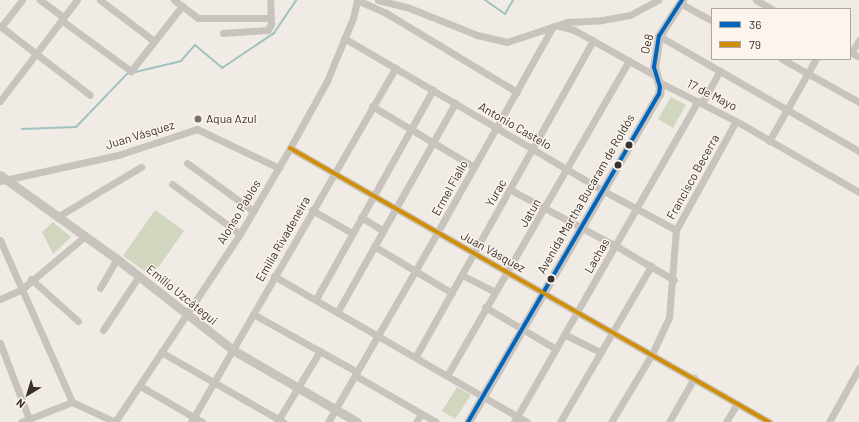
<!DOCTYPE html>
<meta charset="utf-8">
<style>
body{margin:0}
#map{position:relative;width:859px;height:422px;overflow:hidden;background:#f0ebe5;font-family:Barlow,sans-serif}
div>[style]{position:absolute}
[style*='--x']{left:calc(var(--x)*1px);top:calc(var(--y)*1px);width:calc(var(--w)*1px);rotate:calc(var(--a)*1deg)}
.green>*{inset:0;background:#d1d6bf}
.stream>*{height:2px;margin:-1px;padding:0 1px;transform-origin:1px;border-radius:1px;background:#a1c2c1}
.minor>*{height:7px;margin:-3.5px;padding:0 3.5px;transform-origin:3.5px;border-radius:3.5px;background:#c9c3be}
.tertiary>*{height:9px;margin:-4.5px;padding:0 4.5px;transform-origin:4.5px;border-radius:4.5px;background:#c9c3be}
.bus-1>*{height:4px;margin:-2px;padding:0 2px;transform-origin:2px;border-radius:2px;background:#0065bd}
.bus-2>*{height:4px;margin:-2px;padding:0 2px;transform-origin:2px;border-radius:2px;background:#d18e09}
.dots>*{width:11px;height:11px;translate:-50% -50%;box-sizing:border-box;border:2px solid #fbf5ee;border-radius:50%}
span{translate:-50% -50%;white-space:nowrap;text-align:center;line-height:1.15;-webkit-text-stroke:3px #fbf5ee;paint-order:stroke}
.street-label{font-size:12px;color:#3b302b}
.poi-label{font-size:12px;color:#3b302b}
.left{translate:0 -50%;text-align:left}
.legend{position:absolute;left:711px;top:8px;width:140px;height:52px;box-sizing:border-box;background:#fbf5ee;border:1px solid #aea6a0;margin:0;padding:5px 7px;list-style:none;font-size:12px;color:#3b302b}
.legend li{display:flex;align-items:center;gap:8px;height:20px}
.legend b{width:20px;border:1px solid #aea6a0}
.north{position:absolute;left:8px;top:374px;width:40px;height:40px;-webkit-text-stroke:3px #fbf5ee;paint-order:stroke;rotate:218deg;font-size:11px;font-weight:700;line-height:16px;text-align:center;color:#3b302b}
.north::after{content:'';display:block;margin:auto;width:14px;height:18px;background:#3b302b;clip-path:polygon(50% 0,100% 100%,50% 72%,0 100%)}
</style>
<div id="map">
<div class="green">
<div style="clip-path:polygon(671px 97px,686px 105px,673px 128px,658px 119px)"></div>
<div style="clip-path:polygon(155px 210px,184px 231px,152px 276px,123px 256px)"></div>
<div style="clip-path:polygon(53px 222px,71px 237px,53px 254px,42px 232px)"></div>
<div style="clip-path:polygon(457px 387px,471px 395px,455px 419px,442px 411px)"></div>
</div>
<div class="stream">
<div style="--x:485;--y:0;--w:24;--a:35"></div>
<div style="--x:505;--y:14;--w:16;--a:-60"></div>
<div style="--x:22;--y:129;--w:54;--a:-2.1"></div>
<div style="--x:76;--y:127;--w:74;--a:-46.1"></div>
<div style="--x:127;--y:74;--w:56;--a:-13.5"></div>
<div style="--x:181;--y:61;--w:21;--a:-49"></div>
<div style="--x:195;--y:45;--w:35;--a:40"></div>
<div style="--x:222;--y:68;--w:63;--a:-33.9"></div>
<div style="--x:274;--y:33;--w:40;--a:-56"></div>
</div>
<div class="minor">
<div style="--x:40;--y:0;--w:29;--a:36"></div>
<div style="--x:100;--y:0;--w:68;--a:37.2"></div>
<div style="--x:174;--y:0;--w:30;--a:37"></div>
<div style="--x:198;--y:18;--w:73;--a:0"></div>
<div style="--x:357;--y:0;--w:32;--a:24"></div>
<div style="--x:386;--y:13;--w:153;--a:31.1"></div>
<div style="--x:378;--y:0;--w:30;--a:14"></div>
<div style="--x:407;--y:7;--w:75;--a:21.8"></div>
<div style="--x:477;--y:35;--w:31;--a:13"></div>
<div style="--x:507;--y:42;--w:63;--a:-18.4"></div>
<div style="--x:567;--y:22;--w:35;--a:-3"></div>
<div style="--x:602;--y:20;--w:28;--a:-10"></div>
<div style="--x:630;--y:15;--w:32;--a:-28"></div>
<div style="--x:756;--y:0;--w:18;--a:29"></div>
<div style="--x:680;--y:3;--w:37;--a:29"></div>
<div style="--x:61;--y:20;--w:87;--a:36.1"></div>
<div style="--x:131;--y:71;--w:83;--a:-51.9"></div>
<div style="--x:0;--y:26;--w:113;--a:37.5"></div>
<div style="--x:559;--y:26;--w:16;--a:15"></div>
<div style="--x:574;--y:30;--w:94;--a:29.3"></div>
<div style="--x:1;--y:27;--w:34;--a:-52"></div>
<div style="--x:223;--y:33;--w:45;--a:-3.8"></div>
<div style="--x:268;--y:30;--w:7;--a:-63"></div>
<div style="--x:271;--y:24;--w:24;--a:-92"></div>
<div style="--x:659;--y:36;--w:231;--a:29.9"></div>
<div style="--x:344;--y:38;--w:299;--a:30.5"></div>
<div style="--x:602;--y:190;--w:84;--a:28.4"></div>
<div style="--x:850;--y:52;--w:10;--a:29"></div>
<div style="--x:851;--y:53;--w:15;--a:-58"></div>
<div style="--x:782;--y:59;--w:88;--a:29.2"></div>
<div style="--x:659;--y:82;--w:86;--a:26.9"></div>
<div style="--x:736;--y:121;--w:142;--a:30"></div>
<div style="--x:0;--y:101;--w:127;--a:-52.7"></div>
<div style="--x:702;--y:103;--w:37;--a:-61"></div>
<div style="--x:372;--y:106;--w:119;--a:30.9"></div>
<div style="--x:769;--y:141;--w:95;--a:-60.2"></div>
<div style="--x:290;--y:148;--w:552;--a:29.77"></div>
<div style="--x:187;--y:163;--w:82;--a:36"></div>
<div style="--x:0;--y:181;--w:121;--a:-12.4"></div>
<div style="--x:118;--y:155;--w:83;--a:-18.2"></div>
<div style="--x:197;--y:129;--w:91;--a:25.4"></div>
<div style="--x:172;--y:184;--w:84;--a:36.3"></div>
<div style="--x:511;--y:190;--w:119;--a:28.1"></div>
<div style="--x:616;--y:246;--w:67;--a:30.4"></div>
<div style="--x:312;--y:210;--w:46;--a:29.9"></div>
<div style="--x:57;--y:217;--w:98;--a:-30.8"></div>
<div style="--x:361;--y:217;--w:26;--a:32"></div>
<div style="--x:0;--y:240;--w:177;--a:66"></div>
<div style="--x:72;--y:402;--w:47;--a:24.9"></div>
<div style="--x:374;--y:246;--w:91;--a:31.1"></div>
<div style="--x:462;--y:275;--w:37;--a:27"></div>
<div style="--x:274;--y:276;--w:292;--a:30"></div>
<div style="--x:31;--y:279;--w:63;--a:41.8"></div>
<div style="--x:100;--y:288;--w:34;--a:-60"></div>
<div style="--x:0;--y:299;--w:24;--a:-24"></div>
<div style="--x:22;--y:289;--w:81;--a:-40"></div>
<div style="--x:316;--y:299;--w:240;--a:-60.8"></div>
<div style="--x:485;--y:307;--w:82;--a:30.6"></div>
<div style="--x:338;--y:311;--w:239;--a:-60.6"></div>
<div style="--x:253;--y:314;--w:119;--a:29.1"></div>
<div style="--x:103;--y:330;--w:65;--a:-56.3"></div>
<div style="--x:564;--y:334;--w:40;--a:26.6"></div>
<div style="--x:0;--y:343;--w:81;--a:69.1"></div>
<div style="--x:161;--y:352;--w:141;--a:29.8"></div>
<div style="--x:416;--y:356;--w:362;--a:-60.7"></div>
<div style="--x:448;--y:374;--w:362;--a:-60"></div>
<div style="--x:356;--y:376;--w:92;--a:29.9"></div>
<div style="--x:140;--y:386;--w:72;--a:30.1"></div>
<div style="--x:21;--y:422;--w:55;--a:-21.4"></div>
<div style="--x:115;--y:422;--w:226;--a:-56.4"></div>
<div style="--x:240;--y:234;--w:99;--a:-59.8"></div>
<div style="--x:290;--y:148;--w:77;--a:-61.1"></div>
<div style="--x:327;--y:81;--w:68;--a:-67.6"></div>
<div style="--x:353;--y:18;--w:18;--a:-77"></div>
<div style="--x:191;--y:422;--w:409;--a:-60"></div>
<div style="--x:277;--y:422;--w:83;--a:-58.8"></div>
<div style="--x:328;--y:422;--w:218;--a:-60"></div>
<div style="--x:437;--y:233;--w:237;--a:-60.7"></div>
<div style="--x:416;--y:422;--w:9;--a:-58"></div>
<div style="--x:514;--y:422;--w:370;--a:-60.2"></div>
<div style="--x:560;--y:422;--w:181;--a:-59.7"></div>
<div style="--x:611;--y:422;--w:79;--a:-58.9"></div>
<div style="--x:652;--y:354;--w:40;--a:-65"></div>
<div style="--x:669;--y:318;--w:88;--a:-85.5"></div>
<div style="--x:676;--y:230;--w:124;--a:-61.2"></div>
<div style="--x:669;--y:422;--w:51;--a:-60.4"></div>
<div style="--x:726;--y:422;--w:21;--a:-59"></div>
<div style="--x:829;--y:422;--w:62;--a:-60.9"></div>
</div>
<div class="tertiary">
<div style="--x:0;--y:175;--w:144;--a:35.7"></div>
<div style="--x:117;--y:259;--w:147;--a:38.1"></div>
<div style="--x:233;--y:350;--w:143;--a:30.1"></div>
<div style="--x:468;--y:422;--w:380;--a:-59.8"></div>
<div style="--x:659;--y:94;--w:7;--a:-82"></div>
<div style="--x:660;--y:87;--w:21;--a:-107"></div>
<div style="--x:654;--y:67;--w:31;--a:-81"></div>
<div style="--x:659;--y:36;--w:43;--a:-57.4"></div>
</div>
<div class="bus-1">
<div style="--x:468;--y:422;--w:380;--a:-59.8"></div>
<div style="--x:659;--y:94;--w:7;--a:-82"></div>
<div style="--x:660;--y:87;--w:21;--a:-107"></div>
<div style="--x:654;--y:67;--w:31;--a:-81"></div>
<div style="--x:659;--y:36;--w:43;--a:-57.4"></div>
</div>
<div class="bus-2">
<div style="--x:290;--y:148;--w:552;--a:29.77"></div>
</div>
<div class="dots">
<div style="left:198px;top:119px;background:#7a716c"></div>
<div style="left:629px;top:145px;background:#3b302b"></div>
<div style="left:618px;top:165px;background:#3b302b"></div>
<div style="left:551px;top:279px;background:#3b302b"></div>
</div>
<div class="street-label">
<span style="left:647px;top:44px;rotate:-76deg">Oe8</span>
<span style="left:712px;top:95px;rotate:27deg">17 de Mayo</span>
<span style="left:515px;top:126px;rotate:30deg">Antonio Castelo</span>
<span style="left:140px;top:135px;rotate:-17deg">Juan Vásquez</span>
<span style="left:693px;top:177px;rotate:-61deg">Francisco Becerra</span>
<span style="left:450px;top:188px;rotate:-61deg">Ermel Fiallo</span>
<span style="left:496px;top:193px;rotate:-60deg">Yurac</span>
<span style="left:586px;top:194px;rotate:-60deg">Avenida Martha Bucaram de Roldós</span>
<span style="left:239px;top:212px;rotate:-59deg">Alonso Pablos</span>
<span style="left:530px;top:213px;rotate:-60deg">Jatun</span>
<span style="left:283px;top:239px;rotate:-60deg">Emilia Rivadeneira</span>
<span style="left:493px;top:252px;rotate:29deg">Juan Vásquez</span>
<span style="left:597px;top:256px;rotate:-60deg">Lachas</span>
<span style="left:182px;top:295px;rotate:39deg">Emilio Uzcátegui</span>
</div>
<div class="poi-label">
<span class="left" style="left:206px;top:119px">Aqua Azul</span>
</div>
<ul class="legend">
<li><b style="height:5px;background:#0065bd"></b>36</li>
<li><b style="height:5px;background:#d18e09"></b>79</li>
</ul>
<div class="north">N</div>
</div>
